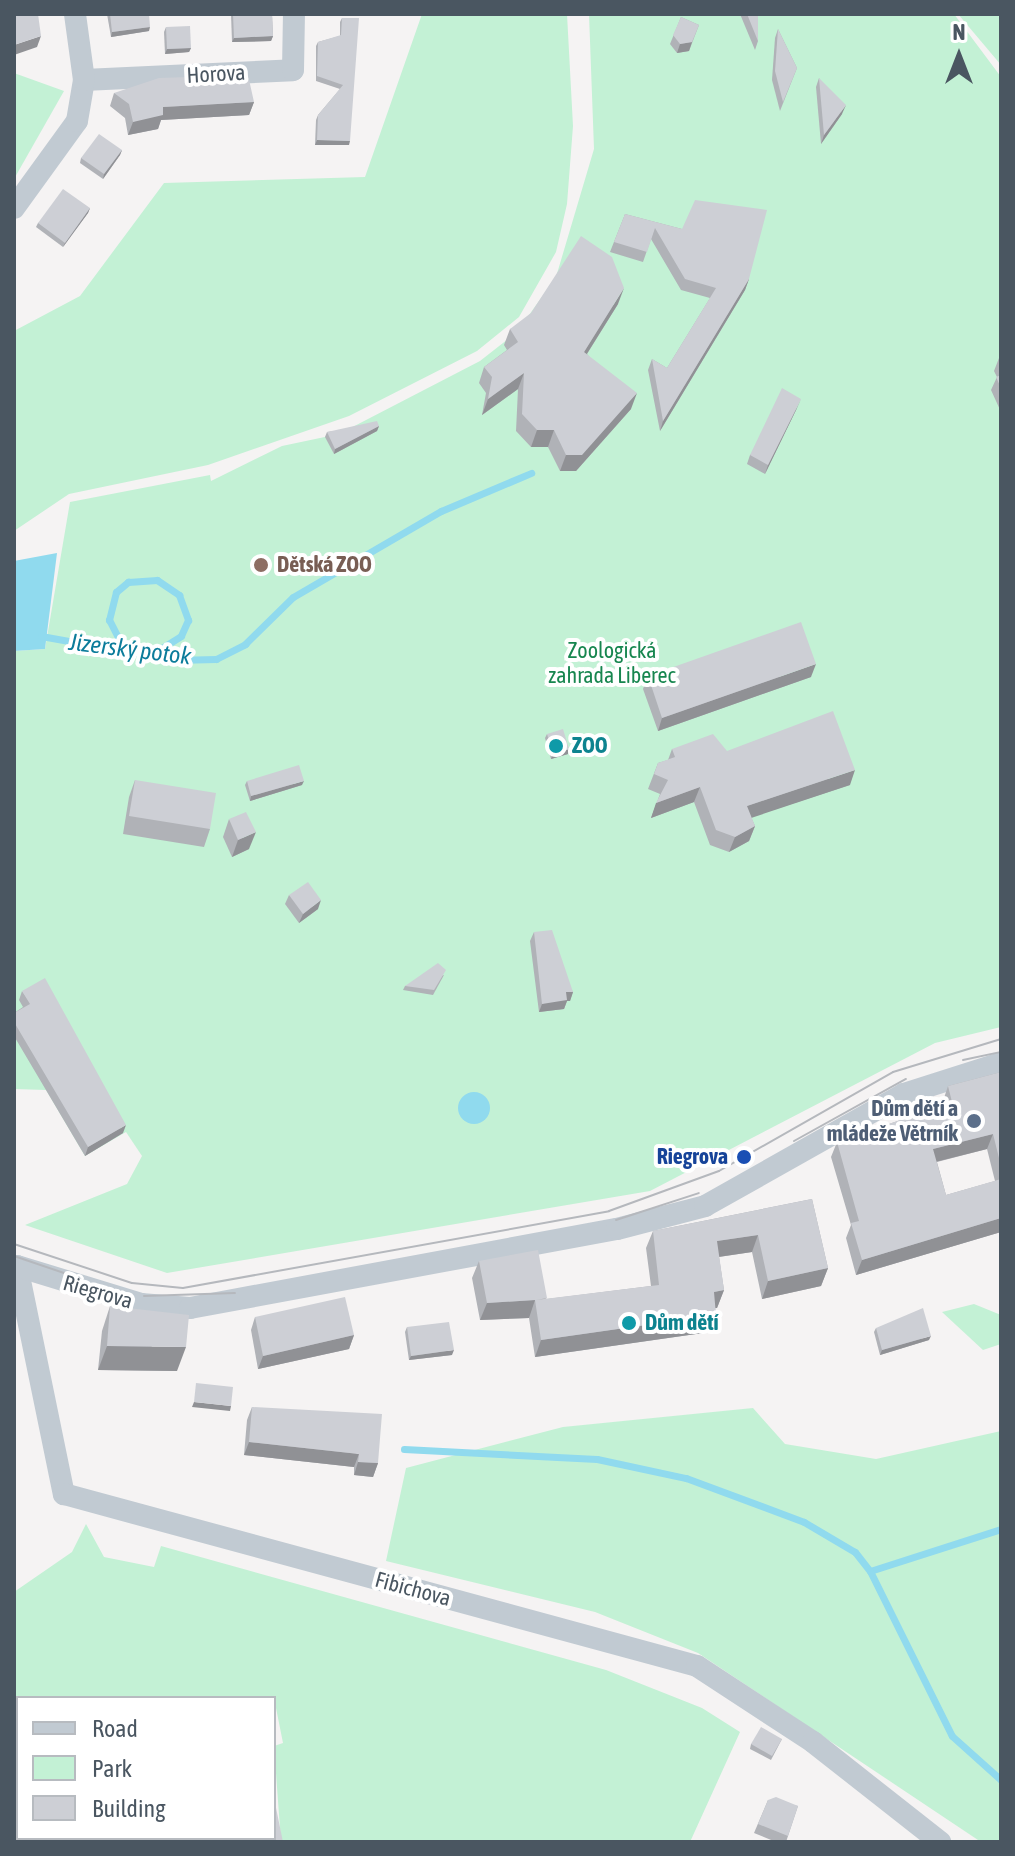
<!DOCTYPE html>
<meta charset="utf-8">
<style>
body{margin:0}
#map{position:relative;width:1015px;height:1856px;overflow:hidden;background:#f5f3f3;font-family:"Asap Condensed",sans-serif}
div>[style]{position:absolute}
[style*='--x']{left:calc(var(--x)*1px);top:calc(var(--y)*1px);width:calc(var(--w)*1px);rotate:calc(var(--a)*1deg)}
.green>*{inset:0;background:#c3f1d5}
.water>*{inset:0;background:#90daee}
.round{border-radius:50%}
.stream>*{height:7px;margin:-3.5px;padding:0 3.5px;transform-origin:3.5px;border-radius:3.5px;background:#90daee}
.minor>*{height:22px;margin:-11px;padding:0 11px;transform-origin:11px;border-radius:11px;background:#c1cad2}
.tram>*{height:2px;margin:-1px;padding:0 1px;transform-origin:1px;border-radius:1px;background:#b5b8bd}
.wall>*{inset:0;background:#b0b2b7}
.shaded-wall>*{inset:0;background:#909195}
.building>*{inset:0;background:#cdcfd5}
.dots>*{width:22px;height:22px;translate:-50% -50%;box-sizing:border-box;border:4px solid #fff;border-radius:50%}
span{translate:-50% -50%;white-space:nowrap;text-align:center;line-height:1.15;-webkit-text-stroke:8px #fff;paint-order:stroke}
.street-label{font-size:22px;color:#4a5661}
.education-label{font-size:22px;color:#785e54;font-weight:700}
.left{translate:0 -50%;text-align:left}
.park-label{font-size:22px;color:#17864f}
.culture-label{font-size:22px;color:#0d838f;font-weight:700}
.service-label{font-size:22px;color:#4e5e75;font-weight:700}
.right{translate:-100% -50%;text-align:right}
.transit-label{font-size:22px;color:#164399;font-weight:700}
.water-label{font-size:24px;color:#0c7c9b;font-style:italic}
.frame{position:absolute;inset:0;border:16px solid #4a5661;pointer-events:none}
.legend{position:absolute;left:16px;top:1696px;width:260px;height:144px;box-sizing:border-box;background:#fff;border:2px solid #b7bbc0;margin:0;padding:10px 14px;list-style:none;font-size:24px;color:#4a5661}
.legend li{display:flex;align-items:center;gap:16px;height:40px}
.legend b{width:40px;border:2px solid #b7bbc0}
.north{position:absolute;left:919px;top:16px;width:80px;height:80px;-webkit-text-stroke:6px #fff;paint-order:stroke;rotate:0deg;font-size:22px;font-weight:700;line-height:32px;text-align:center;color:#4a5661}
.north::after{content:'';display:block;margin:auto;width:28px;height:36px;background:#4a5661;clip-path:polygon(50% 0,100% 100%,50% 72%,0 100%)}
</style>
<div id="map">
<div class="green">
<div style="clip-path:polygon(422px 14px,567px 14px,573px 126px,567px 204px,556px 252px,519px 317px,477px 351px,349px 416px,208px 465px,69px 494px,14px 531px,14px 331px,80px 296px,164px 183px,365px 177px)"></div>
<div style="clip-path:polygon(589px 14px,954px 14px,1001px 77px,1001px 1027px,935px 1043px,650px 1191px,167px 1273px,25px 1225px,127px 1184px,142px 1156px,126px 1132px,85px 1156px,46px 1090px,14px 1089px,14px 651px,45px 649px,70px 502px,210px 475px,211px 481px,282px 446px,339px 434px,480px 361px,517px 332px,556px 277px,594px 149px)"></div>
<div style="clip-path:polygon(958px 14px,1001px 14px,1001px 65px)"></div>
<div style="clip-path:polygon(14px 73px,64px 91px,14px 179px)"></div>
<div style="clip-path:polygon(974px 1304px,1001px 1315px,1001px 1344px,983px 1350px,942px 1312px)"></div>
<div style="clip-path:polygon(753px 1408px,785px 1444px,876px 1459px,1001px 1431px,1001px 1842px,981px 1842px,698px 1653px,595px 1612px,386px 1561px,406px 1468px,563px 1427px)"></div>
<div style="clip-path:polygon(86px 1524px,104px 1557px,154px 1567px,161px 1546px,606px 1670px,702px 1708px,740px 1732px,690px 1842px,281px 1842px,274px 1746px,283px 1743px,274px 1698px,18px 1698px,18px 1838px,35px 1842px,14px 1842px,14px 1592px,72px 1552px)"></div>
</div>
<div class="water">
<div style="clip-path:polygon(57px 553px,45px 649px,14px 651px,14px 561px)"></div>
<div class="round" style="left:458px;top:1092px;width:32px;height:32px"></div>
</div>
<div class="stream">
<div style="--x:41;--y:636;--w:135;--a:10.2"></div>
<div style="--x:174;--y:660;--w:42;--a:-1.4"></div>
<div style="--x:216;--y:659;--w:33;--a:-27"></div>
<div style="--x:245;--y:644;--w:67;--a:-44.4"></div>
<div style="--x:293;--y:597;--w:171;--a:-30.2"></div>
<div style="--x:441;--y:511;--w:98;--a:-22.9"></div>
<div style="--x:124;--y:649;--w:33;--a:-117"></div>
<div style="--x:109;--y:620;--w:29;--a:-76"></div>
<div style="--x:116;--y:592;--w:16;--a:-40"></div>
<div style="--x:128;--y:582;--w:29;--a:-4"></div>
<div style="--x:157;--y:580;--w:27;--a:34"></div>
<div style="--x:179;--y:595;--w:27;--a:70"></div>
<div style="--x:188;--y:620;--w:17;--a:114"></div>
<div style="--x:181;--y:636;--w:34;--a:148"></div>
<div style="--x:404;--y:1449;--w:193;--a:3"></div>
<div style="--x:597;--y:1459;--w:91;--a:12.1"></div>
<div style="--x:686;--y:1478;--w:126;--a:20.4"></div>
<div style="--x:804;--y:1522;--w:59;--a:30.5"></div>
<div style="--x:855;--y:1552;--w:24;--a:52"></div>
<div style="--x:870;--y:1571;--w:138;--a:-17.8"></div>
<div style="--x:870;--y:1571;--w:184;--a:63.6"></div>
<div style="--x:952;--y:1736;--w:66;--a:41.9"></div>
</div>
<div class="minor">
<div style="--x:84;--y:80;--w:209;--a:-2.7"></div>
<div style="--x:293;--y:70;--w:56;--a:-89"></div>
<div style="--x:14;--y:208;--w:107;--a:-54.1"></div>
<div style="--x:77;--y:121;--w:42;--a:-80.3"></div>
<div style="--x:84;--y:80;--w:67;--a:-97.8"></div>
<div style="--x:17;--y:1266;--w:233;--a:78.4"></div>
<div style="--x:64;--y:1494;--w:656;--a:15.2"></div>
<div style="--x:697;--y:1666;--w:139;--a:33.2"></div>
<div style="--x:813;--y:1742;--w:162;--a:38.2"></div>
<div style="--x:17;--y:1266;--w:130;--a:17"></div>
<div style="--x:141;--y:1304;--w:49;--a:4.7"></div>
<div style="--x:190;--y:1308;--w:434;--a:-10.5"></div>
<div style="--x:617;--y:1229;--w:91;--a:-14.6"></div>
<div style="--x:705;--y:1206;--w:228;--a:-29.4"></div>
<div style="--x:904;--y:1094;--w:102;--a:-17.7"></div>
</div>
<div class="tram">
<div style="--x:963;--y:1060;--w:39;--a:-12"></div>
<div style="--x:794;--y:1141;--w:128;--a:-29"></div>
<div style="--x:616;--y:1220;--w:87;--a:-18"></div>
<div style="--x:14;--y:1244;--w:124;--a:18.3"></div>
<div style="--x:132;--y:1283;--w:51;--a:5.6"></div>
<div style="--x:183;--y:1288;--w:433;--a:-10.2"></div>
<div style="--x:609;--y:1211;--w:117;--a:-20"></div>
<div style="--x:719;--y:1171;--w:200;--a:-29.6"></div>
<div style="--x:893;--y:1072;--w:113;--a:-17"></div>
<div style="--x:14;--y:1256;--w:56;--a:18.8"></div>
<div style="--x:144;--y:1296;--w:91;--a:-1.9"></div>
</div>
<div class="wall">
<div style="clip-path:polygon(107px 14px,149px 14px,149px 31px,111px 37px)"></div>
<div style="clip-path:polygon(231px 14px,272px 14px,273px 36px,271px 41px,232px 42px)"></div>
<div style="clip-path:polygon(740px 14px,758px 14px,758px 41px,755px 50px)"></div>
<div style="clip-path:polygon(681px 17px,699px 25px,689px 51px,677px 53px,670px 44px)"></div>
<div style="clip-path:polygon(342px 18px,349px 145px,315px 145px,316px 120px,318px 115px,340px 89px,316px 81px,316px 46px,318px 42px,340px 36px,340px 22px)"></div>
<div style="clip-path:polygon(166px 27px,191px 48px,189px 52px,165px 54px,164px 32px)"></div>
<div style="clip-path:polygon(778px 29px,797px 68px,780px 111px,772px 80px,775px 38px)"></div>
<div style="clip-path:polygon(819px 78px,842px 114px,821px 144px,816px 87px)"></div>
<div style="clip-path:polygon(114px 93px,254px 102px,249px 115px,161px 120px,158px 129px,128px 135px,125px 118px,110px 106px)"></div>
<div style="clip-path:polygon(122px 150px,120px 155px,103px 179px,80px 163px,81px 158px)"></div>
<div style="clip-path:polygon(90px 208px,88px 213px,63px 247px,36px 227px,38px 223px)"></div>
<div style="clip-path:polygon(625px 214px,682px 229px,749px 279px,745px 290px,660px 431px,648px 370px,652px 359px,667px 368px,710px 298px,681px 290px,651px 239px,643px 262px,610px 252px)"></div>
<div style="clip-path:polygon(618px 304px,587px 354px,631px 409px,576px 471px,560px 471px,548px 447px,531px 447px,516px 431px,518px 389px,482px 415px,486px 393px,479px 383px,484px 367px,507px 350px,504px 345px,510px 329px)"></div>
<div style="clip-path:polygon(1001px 357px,1001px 412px,991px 390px,997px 377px,994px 371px,999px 358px)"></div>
<div style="clip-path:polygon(797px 408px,765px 474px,747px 464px,750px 455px)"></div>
<div style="clip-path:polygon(379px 426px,377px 431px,334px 454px,325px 437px,327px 432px)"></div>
<div style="clip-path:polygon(648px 676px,811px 677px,658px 731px,643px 689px)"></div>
<div style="clip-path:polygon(547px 734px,568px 754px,551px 759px,545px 738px)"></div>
<div style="clip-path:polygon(672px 749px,727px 751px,850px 785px,751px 817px,755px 826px,749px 841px,729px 852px,710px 845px,694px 802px,651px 818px,660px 794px,648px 789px,658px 763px,668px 760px)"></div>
<div style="clip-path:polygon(135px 780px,210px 829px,204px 847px,123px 834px,129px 797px)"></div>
<div style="clip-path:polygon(247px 781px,302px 785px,250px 801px,245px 785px)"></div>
<div style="clip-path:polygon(229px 819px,249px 849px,232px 857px,223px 837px)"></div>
<div style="clip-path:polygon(289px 895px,318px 909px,299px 923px,285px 904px)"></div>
<div style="clip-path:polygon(534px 932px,573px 992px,570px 1001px,567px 1001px,564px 1009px,539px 1012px,530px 941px)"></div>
<div style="clip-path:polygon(444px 975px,433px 995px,403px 990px,405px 986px)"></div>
<div style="clip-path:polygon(22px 991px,123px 1133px,85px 1156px,14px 1036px,14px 1013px,23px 1007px,19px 1000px)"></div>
<div style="clip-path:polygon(evenodd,1001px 1072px,1001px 1232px,856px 1275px,846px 1238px,851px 1225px,831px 1157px,837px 1142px,944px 1105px,943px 1101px,948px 1086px,1001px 1072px,987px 1149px,995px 1181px,946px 1195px,937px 1162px,987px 1149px)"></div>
<div style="clip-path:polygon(812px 1199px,828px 1268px,821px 1286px,762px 1299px,752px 1252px,719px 1257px,724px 1290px,717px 1308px,715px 1308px,716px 1315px,710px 1332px,535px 1357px,529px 1318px,480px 1320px,472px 1278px,479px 1261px,547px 1299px,651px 1286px,646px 1248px,653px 1231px)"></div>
<div style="clip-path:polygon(110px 1306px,177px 1371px,98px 1370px,102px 1331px)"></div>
<div style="clip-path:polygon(255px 1317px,354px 1335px,349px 1349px,258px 1369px,251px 1330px)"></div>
<div style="clip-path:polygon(407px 1327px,452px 1355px,409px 1360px,405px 1332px)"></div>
<div style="clip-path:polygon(876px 1328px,929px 1340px,880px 1355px,874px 1332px)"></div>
<div style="clip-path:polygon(252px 1407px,378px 1463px,373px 1477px,354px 1475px,354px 1467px,244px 1455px,247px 1420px)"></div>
<div style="clip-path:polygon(782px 1739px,771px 1760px,750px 1749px,751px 1744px)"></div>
<div style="clip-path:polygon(768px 1800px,798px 1806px,786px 1842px,776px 1842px,754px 1833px)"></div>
<div style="clip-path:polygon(76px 1838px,274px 1838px,283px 1842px,77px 1842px)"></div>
</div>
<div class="shaded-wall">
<div style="clip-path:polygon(150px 27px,149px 31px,111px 37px,112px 32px)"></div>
<div style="clip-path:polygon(41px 36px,37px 47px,14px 55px,14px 45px)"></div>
<div style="clip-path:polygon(273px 36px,271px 41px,232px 42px,234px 38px)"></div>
<div style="clip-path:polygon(692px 42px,689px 51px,677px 53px,680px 44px)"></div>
<div style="clip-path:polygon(191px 48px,189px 52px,165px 54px,167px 49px)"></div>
<div style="clip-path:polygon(254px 102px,249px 115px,161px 120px,158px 129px,128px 135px,133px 122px,163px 107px)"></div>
<div style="clip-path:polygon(846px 105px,842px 114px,821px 144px,824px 135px)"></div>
<div style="clip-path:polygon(317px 140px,350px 141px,349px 145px,315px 145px)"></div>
<div style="clip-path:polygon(122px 150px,120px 155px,103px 179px,104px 174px)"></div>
<div style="clip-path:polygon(90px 208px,88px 213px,63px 247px,65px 243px)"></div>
<div style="clip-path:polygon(749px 279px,745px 290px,660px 431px,663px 421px)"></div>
<div style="clip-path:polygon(624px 288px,618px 304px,578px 368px,584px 352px)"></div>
<div style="clip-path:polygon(524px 373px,518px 389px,482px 415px,488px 399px)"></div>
<div style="clip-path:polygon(637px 393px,631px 409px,576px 471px,560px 471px,566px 455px)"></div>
<div style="clip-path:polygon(801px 399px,797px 408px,765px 474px,768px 465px)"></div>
<div style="clip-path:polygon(379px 426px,377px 431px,334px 454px,335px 449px)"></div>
<div style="clip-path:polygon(537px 430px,554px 430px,548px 447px,531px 447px)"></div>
<div style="clip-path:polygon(816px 664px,811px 677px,658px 731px,662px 718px)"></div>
<div style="clip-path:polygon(569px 749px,568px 754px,551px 759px,553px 754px)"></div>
<div style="clip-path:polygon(855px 770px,850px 785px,742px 821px,747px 806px)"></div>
<div style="clip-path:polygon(304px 781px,302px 785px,250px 801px,251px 796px)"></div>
<div style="clip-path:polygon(700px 787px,694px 802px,651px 818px,656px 803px)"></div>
<div style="clip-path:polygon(755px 826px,749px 841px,729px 852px,735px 837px)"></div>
<div style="clip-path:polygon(256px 832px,249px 849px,232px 857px,238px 840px)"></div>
<div style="clip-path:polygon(321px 900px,318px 909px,299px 923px,303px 914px)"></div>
<div style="clip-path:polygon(566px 992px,573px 992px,570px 1001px,567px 1001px,564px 1009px,539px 1012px,542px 1004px)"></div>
<div style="clip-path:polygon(126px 1125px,123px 1133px,85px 1156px,88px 1147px)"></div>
<div style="clip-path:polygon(993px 1134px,987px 1149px,927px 1164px,933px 1149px)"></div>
<div style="clip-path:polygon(1001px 1218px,1001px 1232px,856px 1275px,862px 1260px)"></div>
<div style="clip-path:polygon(758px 1235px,752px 1252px,711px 1258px,717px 1241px)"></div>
<div style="clip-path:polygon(828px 1268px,821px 1286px,762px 1299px,768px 1281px)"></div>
<div style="clip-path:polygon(724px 1290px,717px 1308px,708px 1309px,714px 1292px)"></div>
<div style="clip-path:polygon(535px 1300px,529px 1318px,480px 1320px,487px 1303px)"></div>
<div style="clip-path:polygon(716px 1315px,710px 1332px,535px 1357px,541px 1340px)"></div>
<div style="clip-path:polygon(354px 1335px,349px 1349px,258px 1369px,263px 1356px)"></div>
<div style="clip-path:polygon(931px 1336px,929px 1340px,880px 1355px,882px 1350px)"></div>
<div style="clip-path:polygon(107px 1346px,186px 1347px,177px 1371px,98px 1370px)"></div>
<div style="clip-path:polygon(454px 1350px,452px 1355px,409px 1360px,411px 1356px)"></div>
<div style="clip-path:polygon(194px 1402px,231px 1406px,230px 1411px,192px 1407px)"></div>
<div style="clip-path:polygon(249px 1442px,359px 1454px,354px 1467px,244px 1455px)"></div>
<div style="clip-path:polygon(358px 1462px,378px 1463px,373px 1477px,354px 1475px)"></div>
</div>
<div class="building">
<div style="clip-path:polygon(14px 14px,38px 14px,41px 36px,14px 45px)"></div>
<div style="clip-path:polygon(110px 14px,149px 14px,150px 27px,112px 32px)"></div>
<div style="clip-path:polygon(233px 14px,272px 14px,273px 36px,234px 38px)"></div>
<div style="clip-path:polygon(747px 14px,758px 14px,758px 41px)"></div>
<div style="clip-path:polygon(681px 17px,699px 25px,692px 42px,680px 44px,673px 35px)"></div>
<div style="clip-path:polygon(342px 18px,359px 18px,350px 141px,317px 140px,318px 115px,343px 85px,317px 76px,318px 42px,341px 35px)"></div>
<div style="clip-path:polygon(190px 26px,191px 48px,167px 49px,166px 27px)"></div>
<div style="clip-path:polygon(778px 29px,797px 68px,783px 102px,775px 71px)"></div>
<div style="clip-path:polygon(248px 75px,254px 102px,163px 107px,163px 115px,133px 122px,129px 104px,114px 93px,159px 78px)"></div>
<div style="clip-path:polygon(819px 78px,846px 105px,824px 135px)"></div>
<div style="clip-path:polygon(99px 134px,122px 150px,104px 174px,81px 158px)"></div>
<div style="clip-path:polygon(63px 189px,90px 208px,65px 243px,38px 223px)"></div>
<div style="clip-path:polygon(695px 200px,767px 210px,749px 279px,663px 421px,652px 359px,667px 368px,716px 288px,685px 279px,655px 228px,647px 252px,614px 242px,625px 214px,682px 229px)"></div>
<div style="clip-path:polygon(581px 236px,612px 257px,624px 288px,584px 352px,637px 393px,582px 455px,566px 455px,554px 430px,537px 430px,522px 414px,524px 373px,488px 399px,492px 377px,484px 367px,518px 342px,510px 329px,531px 313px)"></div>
<div style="clip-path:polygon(1001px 375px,1001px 388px,996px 377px)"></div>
<div style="clip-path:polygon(782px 388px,801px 399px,768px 465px,750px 455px)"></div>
<div style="clip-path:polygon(377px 421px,379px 426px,335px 449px,327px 432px)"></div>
<div style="clip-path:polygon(801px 622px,816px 664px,662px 718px,648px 676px)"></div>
<div style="clip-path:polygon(833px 711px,855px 770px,747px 806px,755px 826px,735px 837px,716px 830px,700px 787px,656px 803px,668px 780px,654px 774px,658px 763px,675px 757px,672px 749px,713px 734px,727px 751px)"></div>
<div style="clip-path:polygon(563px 729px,569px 749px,553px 754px,547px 734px)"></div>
<div style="clip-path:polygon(299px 765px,304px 781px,251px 796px,247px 781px)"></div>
<div style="clip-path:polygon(135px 780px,216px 793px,210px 829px,129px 816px)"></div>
<div style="clip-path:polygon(246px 812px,256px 832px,238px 840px,229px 819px)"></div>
<div style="clip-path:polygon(308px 882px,321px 900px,303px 914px,289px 895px)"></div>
<div style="clip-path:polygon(552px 930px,573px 992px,566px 992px,567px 1000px,542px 1004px,534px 932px)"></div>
<div style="clip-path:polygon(438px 963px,446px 970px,434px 990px,405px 986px)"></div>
<div style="clip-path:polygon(45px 978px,126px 1125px,88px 1147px,14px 1022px,14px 1013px,30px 1004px,22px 991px)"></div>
<div style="clip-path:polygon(1001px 1072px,1001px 1166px,993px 1134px,933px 1149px,946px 1195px,1001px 1179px,1001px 1218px,862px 1260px,851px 1223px,859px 1221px,837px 1142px,952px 1102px,948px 1086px)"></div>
<div style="clip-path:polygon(812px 1199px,828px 1268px,768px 1281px,758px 1235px,717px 1241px,724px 1290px,714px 1292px,716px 1315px,541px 1340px,535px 1300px,487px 1303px,479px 1261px,538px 1250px,547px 1298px,536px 1300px,659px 1285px,653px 1231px)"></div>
<div style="clip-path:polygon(345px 1297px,354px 1335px,263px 1356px,255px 1317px)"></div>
<div style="clip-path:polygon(110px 1306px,189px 1315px,186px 1347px,107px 1346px)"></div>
<div style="clip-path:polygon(923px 1308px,931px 1336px,882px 1350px,876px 1328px)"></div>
<div style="clip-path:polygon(449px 1322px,454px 1350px,411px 1356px,407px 1327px)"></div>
<div style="clip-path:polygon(196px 1383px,233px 1387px,231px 1406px,194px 1402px)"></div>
<div style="clip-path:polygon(252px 1407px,382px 1414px,378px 1463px,358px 1462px,359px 1454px,249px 1442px)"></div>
<div style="clip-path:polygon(761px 1727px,782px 1739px,772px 1756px,751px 1744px)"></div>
<div style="clip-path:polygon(776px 1797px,798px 1806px,788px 1836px,758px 1824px,768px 1800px)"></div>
<div style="clip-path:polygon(274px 1798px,283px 1842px,89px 1842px,88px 1838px,274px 1838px)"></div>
</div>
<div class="dots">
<div style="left:261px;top:565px;background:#8d6e63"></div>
<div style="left:556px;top:746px;background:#0f9aa8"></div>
<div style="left:974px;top:1121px;background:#5c6f8a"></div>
<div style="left:744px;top:1157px;background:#1a4fb4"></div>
<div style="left:629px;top:1323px;background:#0f9aa8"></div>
</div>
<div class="street-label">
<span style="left:216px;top:74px;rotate:-3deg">Horova</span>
<span style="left:98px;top:1292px;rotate:16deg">Riegrova</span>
<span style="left:413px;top:1589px;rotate:15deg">Fibichova</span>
</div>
<div class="education-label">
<span class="left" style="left:277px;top:565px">Dětská ZOO</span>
</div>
<div class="park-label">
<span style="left:612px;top:663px">Zoologická<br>zahrada Liberec</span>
</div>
<div class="culture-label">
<span class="left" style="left:572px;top:746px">ZOO</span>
<span class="left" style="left:645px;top:1323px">Dům dětí</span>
</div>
<div class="service-label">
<span class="right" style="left:958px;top:1121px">Dům dětí a<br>mládeže Větrník</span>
</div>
<div class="transit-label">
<span class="right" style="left:728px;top:1157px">Riegrova</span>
</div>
<div class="water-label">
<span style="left:130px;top:649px;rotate:7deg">Jizerský potok</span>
</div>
<div class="frame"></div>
<ul class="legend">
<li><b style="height:10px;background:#c1cad2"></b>Road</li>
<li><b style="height:22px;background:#c3f1d5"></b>Park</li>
<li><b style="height:22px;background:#cdcfd5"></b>Building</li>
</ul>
<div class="north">N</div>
</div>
